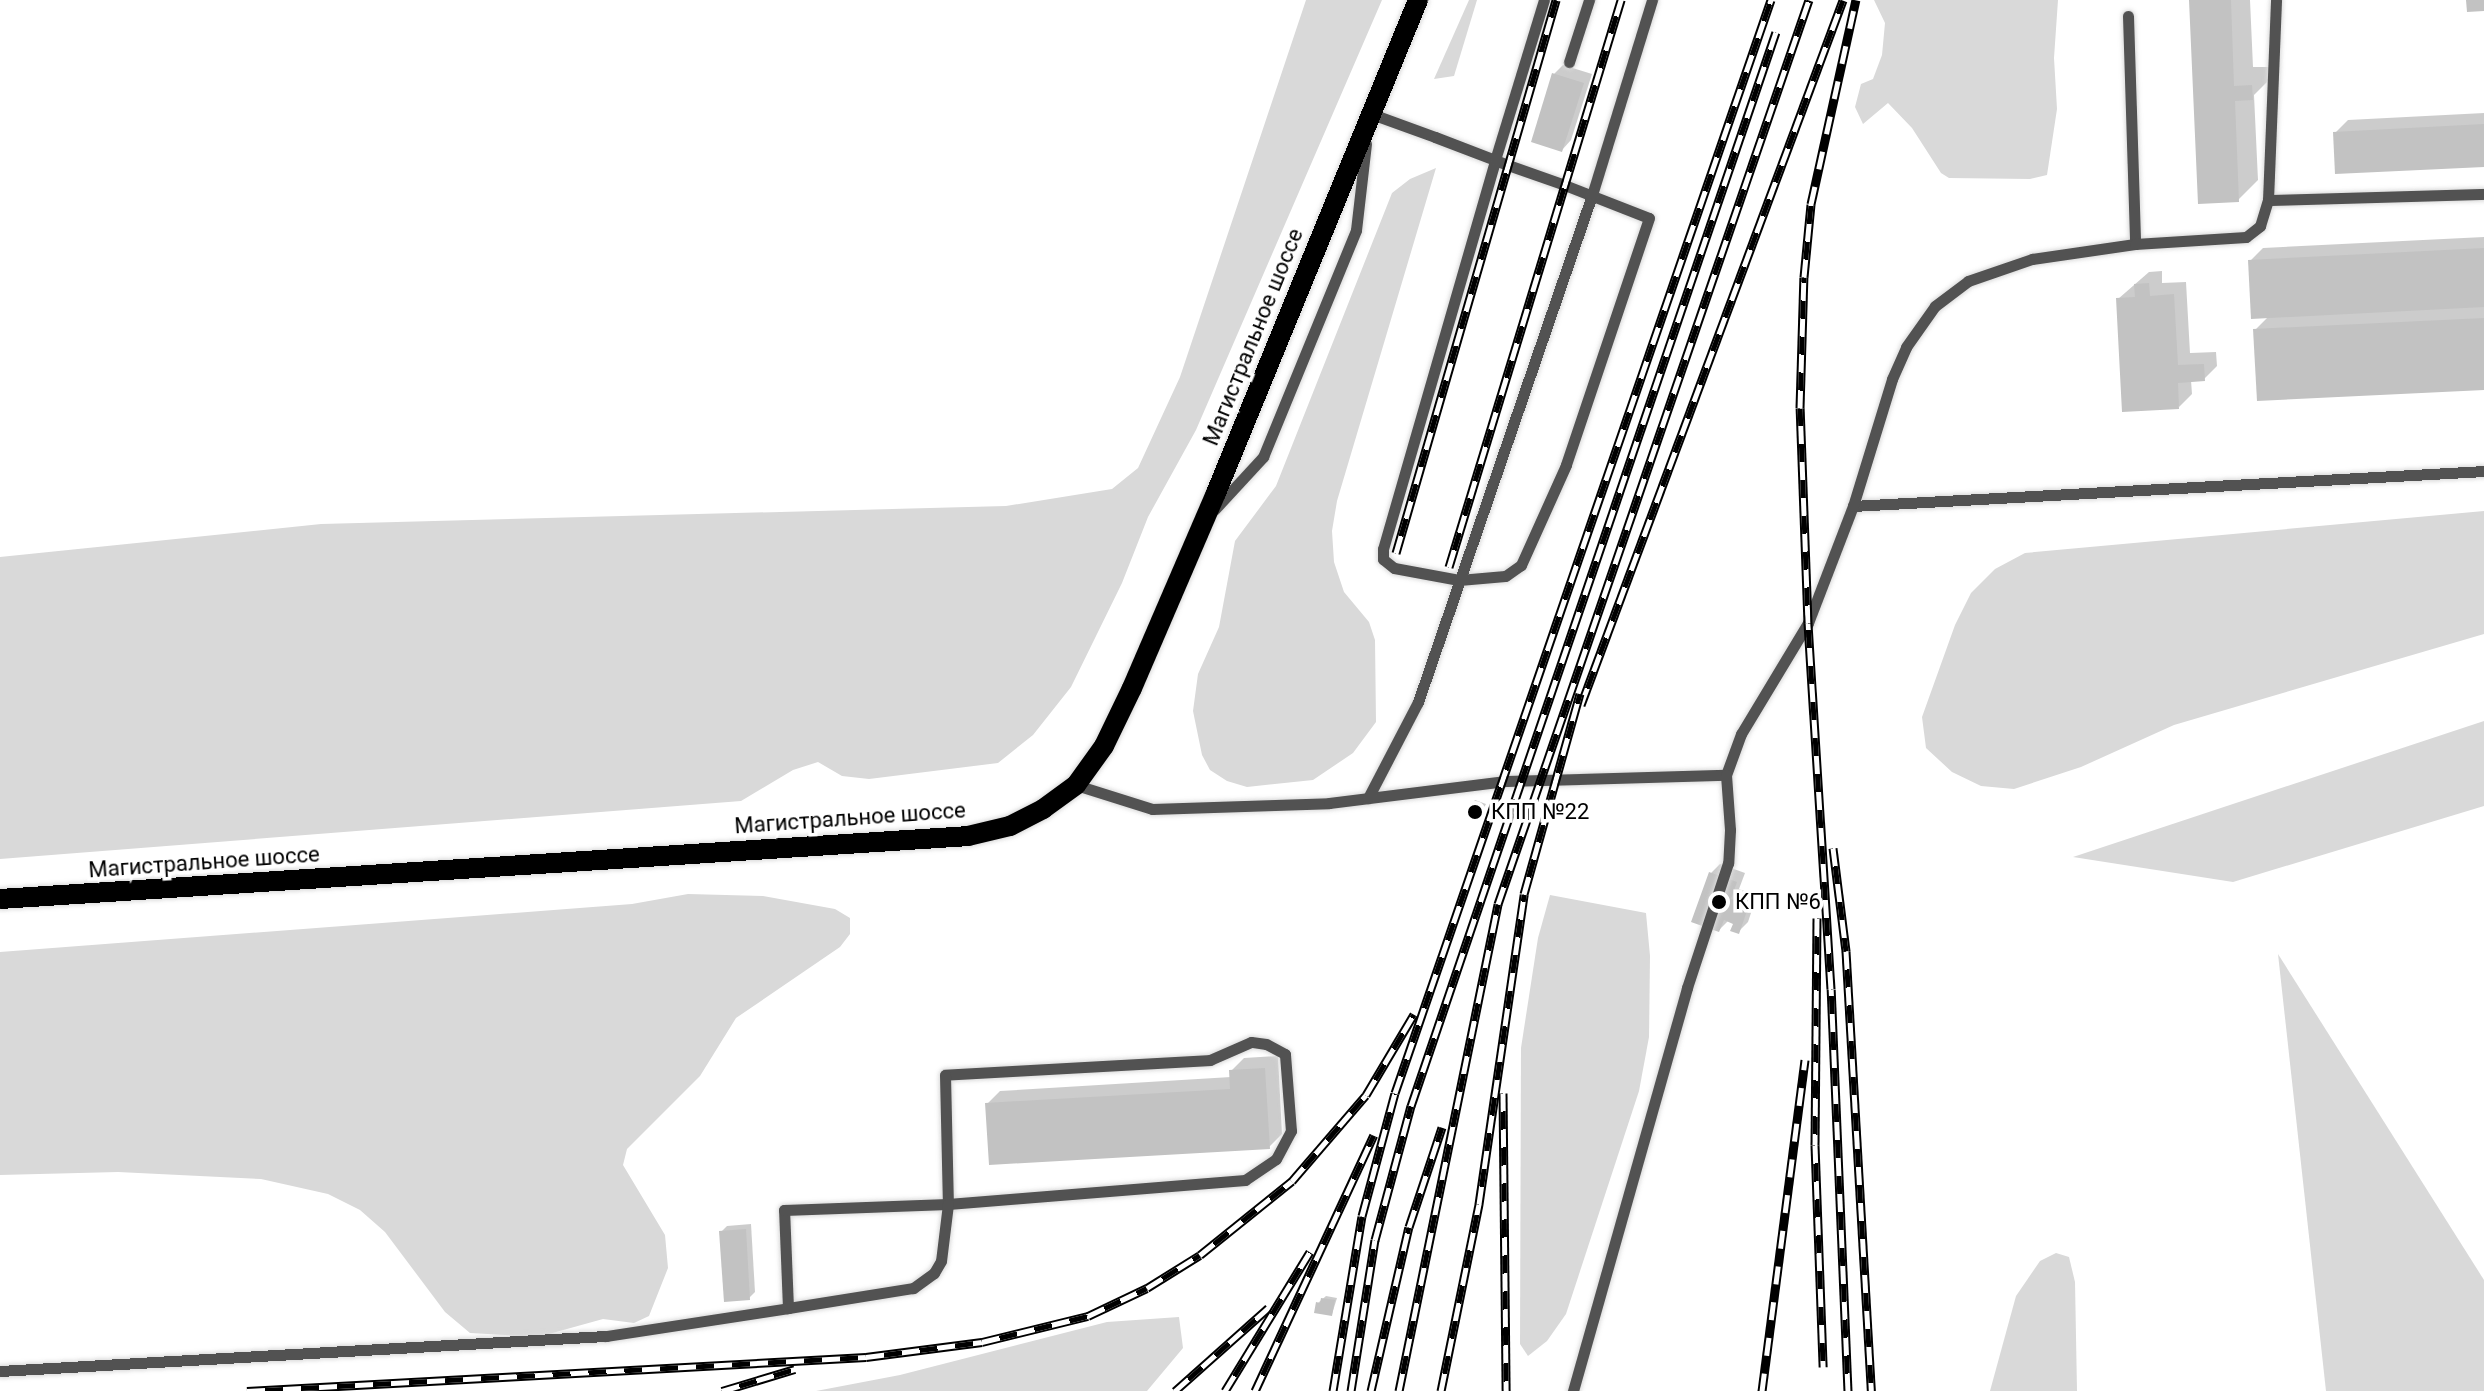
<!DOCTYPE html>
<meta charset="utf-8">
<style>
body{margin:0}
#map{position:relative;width:2484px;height:1391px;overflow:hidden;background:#fff;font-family:Roboto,sans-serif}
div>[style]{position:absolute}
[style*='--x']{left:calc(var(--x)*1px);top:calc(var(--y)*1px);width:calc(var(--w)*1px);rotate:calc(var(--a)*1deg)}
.green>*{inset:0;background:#d9d9d9}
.shadow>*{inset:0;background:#0003}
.building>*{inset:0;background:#c2c2c2}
.roads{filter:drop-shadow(0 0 2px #dbdbdb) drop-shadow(0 0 2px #dbdbdb)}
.lane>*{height:11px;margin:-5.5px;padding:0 5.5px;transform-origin:5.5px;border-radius:5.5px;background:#525252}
.primary>*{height:20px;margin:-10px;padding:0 10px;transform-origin:10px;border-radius:10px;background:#000}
.rail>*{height:9px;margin-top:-4.5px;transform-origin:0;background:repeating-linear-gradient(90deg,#fff 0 18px,#000 0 36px);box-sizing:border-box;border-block:2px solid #000}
.dots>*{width:22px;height:22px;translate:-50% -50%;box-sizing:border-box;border:4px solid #fff;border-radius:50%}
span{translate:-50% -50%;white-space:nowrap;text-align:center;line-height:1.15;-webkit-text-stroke:7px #fff;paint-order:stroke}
.street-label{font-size:22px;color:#000}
.poi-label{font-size:22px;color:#000}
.left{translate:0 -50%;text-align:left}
</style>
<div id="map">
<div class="green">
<div style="clip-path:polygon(1306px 0,1382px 0,1196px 430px,1148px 517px,1122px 583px,1071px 687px,1033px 735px,998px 763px,869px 779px,842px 776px,818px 762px,793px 770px,741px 801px,0 859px,0 557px,321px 524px,1006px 506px,1112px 489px,1138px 468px,1180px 377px)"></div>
<div style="clip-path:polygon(1469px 0,1477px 0,1454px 76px,1434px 79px)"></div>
<div style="clip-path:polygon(1874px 0,2058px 0,2054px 58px,2057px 109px,2047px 175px,2030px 179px,1949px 178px,1941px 173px,1912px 128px,1888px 103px,1863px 124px,1855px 107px,1861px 84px,1873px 79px,1882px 55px,1885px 23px)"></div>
<div style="clip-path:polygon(1436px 168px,1337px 501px,1332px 531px,1334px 562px,1344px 592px,1369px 622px,1375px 640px,1376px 722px,1353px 753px,1313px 780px,1247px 787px,1227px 781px,1210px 770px,1202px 755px,1193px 711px,1198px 674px,1219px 627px,1235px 541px,1276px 486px,1392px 193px,1410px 179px)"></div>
<div style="clip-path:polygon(2484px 511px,2484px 634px,2174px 725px,2081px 767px,2014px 789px,1981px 786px,1952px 772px,1926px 748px,1922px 717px,1955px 625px,1971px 593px,1995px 569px,2025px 553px)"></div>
<div style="clip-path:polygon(2484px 721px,2484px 806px,2233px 882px,2073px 857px)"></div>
<div style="clip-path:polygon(688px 894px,763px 896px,835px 909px,850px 918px,850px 934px,840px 947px,736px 1018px,700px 1076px,627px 1149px,623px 1165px,665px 1235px,668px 1268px,649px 1316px,634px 1323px,603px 1319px,538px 1337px,470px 1333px,445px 1312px,385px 1232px,360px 1210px,328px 1194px,261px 1179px,118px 1172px,0 1175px,0 952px,632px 904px)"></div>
<div style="clip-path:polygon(1550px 895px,1646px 913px,1650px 956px,1649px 1037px,1639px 1091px,1566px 1314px,1547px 1341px,1528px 1356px,1520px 1344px,1521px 1048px,1538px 938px)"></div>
<div style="clip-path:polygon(2278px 954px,2484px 1280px,2484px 1391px,2326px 1391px)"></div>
<div style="clip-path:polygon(2056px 1253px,2069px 1257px,2075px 1282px,2077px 1391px,1990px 1391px,2016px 1296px,2040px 1261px)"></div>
<div style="clip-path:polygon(1179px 1317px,1183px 1348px,1147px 1391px,816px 1391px,900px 1375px,1107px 1322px)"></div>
</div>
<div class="shadow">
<div style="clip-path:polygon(2191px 0,2250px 0,2253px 67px,2271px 67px,2271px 78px,2254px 95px,2258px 180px,2238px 200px)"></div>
<div style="clip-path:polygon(1563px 65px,1592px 74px,1571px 140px,1562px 150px,1554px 74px)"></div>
<div style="clip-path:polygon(2484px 113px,2484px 165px,2335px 133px,2348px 120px)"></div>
<div style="clip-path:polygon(2484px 237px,2484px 388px,2255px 330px,2269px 316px,2250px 261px,2263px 248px)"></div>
<div style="clip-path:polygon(2162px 271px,2162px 283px,2186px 282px,2190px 353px,2216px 352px,2217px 366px,2204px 379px,2191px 380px,2192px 394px,2179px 407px,2118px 299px,2149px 272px)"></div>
<div style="clip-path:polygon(1475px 800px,1486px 804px,1478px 819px,1473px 803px)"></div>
<div style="clip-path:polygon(1720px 864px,1745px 873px,1739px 889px,1757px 895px,1748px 922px,1738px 932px,1736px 922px,1729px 920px,1719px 930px,1711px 873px)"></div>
<div style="clip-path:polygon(1278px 1056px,1282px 1134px,1269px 1147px,987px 1104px,1000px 1091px,1231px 1077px,1231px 1071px,1244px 1058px)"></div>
<div style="clip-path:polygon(751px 1224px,755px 1292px,749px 1298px,721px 1232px,727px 1226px)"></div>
<div style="clip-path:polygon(1326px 1296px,1337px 1298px,1332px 1314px,1318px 1303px)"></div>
</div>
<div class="building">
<div style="clip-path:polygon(2189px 0,2231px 0,2234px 86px,2252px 85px,2253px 100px,2235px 101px,2239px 202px,2198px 204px)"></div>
<div style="clip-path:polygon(2466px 0,2484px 0,2484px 11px,2467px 12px)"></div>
<div style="clip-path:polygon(1552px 73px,1584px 83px,1562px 152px,1531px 142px)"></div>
<div style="clip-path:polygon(2484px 124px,2484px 167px,2335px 174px,2333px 132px)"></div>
<div style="clip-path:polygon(2484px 248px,2484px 307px,2251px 319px,2248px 260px)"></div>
<div style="clip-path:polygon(2149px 283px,2150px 296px,2174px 294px,2178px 365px,2204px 364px,2205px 381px,2178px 383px,2179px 409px,2122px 412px,2116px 298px,2135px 297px,2134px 284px)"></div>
<div style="clip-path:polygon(2484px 318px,2484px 390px,2257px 401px,2253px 329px)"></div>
<div style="clip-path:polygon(1471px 802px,1484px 807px,1479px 821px,1465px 816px)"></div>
<div style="clip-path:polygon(1709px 872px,1737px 882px,1731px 899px,1749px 905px,1739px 934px,1730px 931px,1733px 924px,1724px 920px,1719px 932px,1691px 922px)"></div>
<div style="clip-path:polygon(1265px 1068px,1270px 1149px,989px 1165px,985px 1103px,1230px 1089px,1229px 1070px)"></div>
<div style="clip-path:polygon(746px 1229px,750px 1300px,724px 1302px,719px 1231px)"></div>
<div style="clip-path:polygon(1321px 1298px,1335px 1300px,1332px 1316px,1314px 1313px,1316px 1302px,1320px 1303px)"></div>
</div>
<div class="roads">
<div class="lane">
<div style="--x:2128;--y:16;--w:228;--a:88.2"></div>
<div style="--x:1569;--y:62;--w:65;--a:-72.1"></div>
<div style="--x:1369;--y:115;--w:2;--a:-90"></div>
<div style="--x:1369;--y:113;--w:70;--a:20"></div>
<div style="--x:1435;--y:137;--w:64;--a:21"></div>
<div style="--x:1495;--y:160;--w:14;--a:21"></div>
<div style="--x:1508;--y:165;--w:57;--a:19.4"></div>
<div style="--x:1562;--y:184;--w:93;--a:21.3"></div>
<div style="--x:1649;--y:218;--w:261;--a:108.6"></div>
<div style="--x:1566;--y:465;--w:110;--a:114.2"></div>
<div style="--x:1521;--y:565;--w:19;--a:145"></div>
<div style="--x:1505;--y:576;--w:46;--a:175"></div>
<div style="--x:1459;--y:580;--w:66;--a:-169.5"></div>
<div style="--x:1394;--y:568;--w:14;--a:-141"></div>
<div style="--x:1383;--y:559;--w:10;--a:-90"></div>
<div style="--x:1383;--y:549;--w:405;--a:-73.9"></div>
<div style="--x:1495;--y:160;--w:167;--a:-73"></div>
<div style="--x:2268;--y:200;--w:216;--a:-1.6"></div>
<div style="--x:1853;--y:506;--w:632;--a:-3.17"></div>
<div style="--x:1215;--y:509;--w:71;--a:-47.3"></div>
<div style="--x:1263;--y:457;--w:245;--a:-67.7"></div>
<div style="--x:1356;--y:230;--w:87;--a:-83.4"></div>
<div style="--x:1726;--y:775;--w:44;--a:-69.9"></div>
<div style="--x:1741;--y:734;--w:130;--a:-58.9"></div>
<div style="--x:1808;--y:623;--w:125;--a:-69"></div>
<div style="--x:1853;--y:506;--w:133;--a:-72.9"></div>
<div style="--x:1892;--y:379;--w:35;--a:-66"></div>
<div style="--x:1906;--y:347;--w:50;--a:-54.7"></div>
<div style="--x:1935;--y:306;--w:41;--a:-37.1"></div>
<div style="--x:1968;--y:281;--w:68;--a:-19"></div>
<div style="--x:2032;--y:259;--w:104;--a:-8.3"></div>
<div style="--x:2135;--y:244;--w:111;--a:-3.6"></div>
<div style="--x:2246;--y:237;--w:18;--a:-38"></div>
<div style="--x:2260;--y:226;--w:27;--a:-73"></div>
<div style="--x:2268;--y:200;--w:200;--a:-87.7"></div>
<div style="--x:1076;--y:785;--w:80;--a:17.5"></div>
<div style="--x:1152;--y:809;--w:177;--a:-1.9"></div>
<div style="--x:1329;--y:803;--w:178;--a:-7.1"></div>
<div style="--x:1506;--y:781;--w:220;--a:-1.6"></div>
<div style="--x:1726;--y:775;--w:55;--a:85.8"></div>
<div style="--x:1730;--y:830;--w:33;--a:93"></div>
<div style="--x:1728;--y:863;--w:132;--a:108.2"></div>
<div style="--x:1687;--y:988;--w:419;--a:105.8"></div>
<div style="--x:1368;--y:798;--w:108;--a:-62.5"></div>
<div style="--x:1418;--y:702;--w:536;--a:-71.06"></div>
<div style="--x:1592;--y:195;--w:204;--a:-72.9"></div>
<div style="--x:0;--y:1371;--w:607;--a:-3.31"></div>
<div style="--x:606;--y:1336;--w:184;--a:-8.7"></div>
<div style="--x:788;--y:1308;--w:98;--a:-92.3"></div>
<div style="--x:784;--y:1210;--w:164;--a:-2.1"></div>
<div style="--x:948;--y:1204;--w:298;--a:-4.6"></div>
<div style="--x:1245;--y:1180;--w:37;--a:-34"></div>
<div style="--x:1276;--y:1159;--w:32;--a:-62"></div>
<div style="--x:1291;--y:1131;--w:77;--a:-94.5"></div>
<div style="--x:1285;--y:1054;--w:21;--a:-152"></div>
<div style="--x:1266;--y:1044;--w:15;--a:-172"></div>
<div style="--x:1251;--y:1042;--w:45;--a:156.3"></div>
<div style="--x:1210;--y:1060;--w:265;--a:176.8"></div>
<div style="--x:945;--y:1075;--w:129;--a:88.7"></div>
<div style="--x:948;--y:1204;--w:57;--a:97"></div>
<div style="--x:941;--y:1261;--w:14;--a:120"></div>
<div style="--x:934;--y:1273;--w:26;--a:144"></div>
<div style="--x:913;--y:1288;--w:127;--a:170.9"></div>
</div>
<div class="primary">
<div style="--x:0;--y:899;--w:970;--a:-3.72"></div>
<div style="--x:968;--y:836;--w:43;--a:-13.4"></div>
<div style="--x:1010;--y:826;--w:37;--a:-27"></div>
<div style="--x:1043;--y:809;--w:41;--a:-36"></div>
<div style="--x:1076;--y:785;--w:48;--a:-54.3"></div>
<div style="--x:1104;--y:746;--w:64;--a:-64.2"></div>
<div style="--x:1132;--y:688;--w:212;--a:-66.7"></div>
<div style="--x:1216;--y:493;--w:533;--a:-67.72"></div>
</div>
</div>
<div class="rail">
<div style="--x:1396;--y:553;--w:576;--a:-73.86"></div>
<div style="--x:1449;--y:567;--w:593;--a:-73.12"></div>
<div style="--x:1581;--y:705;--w:752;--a:-69.61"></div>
<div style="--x:1833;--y:848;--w:104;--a:82.8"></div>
<div style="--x:1846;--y:951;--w:441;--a:86.7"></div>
<div style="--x:1817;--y:918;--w:227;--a:90.5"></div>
<div style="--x:1815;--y:1145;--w:222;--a:87.9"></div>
<div style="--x:1503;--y:1093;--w:298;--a:89.4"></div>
<div style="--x:247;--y:1391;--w:620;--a:-3.14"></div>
<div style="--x:866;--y:1357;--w:117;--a:-7.4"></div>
<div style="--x:982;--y:1342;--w:109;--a:-13.8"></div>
<div style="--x:1088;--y:1316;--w:65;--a:-25.4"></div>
<div style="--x:1147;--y:1288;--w:62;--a:-31.9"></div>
<div style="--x:1200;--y:1255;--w:118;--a:-38.8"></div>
<div style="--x:1292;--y:1181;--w:113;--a:-49.3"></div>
<div style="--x:1366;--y:1095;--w:94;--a:-59.3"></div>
<div style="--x:722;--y:1391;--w:76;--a:-16.8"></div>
<div style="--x:1175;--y:1391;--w:125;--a:-41.7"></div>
<div style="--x:1225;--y:1391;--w:163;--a:-58.6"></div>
<div style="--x:1255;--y:1391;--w:282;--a:-65.1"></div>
<div style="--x:1333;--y:1391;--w:177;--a:-80.6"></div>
<div style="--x:1362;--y:1216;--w:127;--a:-75"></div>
<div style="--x:1395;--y:1093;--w:1156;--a:-71.02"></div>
<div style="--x:1351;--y:1391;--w:153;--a:-81"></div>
<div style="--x:1375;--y:1240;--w:139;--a:-75"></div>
<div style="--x:1411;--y:1106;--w:1134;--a:-71.23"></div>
<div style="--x:1371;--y:1391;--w:168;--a:-77"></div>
<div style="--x:1409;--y:1227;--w:105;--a:-71.7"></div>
<div style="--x:1399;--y:1391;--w:497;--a:-78.5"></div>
<div style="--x:1498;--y:904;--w:956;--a:-71.02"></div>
<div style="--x:1441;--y:1391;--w:191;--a:-78.5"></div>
<div style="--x:1479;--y:1204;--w:313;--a:-81.7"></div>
<div style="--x:1524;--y:894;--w:208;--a:-74.4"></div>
<div style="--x:1762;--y:1391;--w:334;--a:-82.6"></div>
<div style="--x:1848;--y:1391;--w:402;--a:-92.4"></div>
<div style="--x:1831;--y:989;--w:367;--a:-93.6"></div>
<div style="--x:1808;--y:623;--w:215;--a:-92.1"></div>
<div style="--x:1800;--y:408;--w:131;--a:-88.3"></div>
<div style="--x:1804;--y:277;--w:73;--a:-84.5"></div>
<div style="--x:1811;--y:204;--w:209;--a:-77.6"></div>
</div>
<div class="dots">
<div style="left:1475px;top:812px;background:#000"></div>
<div style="left:1719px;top:902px;background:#000"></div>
</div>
<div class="street-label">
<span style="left:1253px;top:337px;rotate:-68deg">Магистральное шоссе</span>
<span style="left:850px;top:818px;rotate:-4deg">Магистральное шоссе</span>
<span style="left:204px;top:862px;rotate:-4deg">Магистральное шоссе</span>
</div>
<div class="poi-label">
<span class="left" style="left:1491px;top:812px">КПП №22</span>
<span class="left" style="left:1735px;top:902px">КПП №6</span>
</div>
</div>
